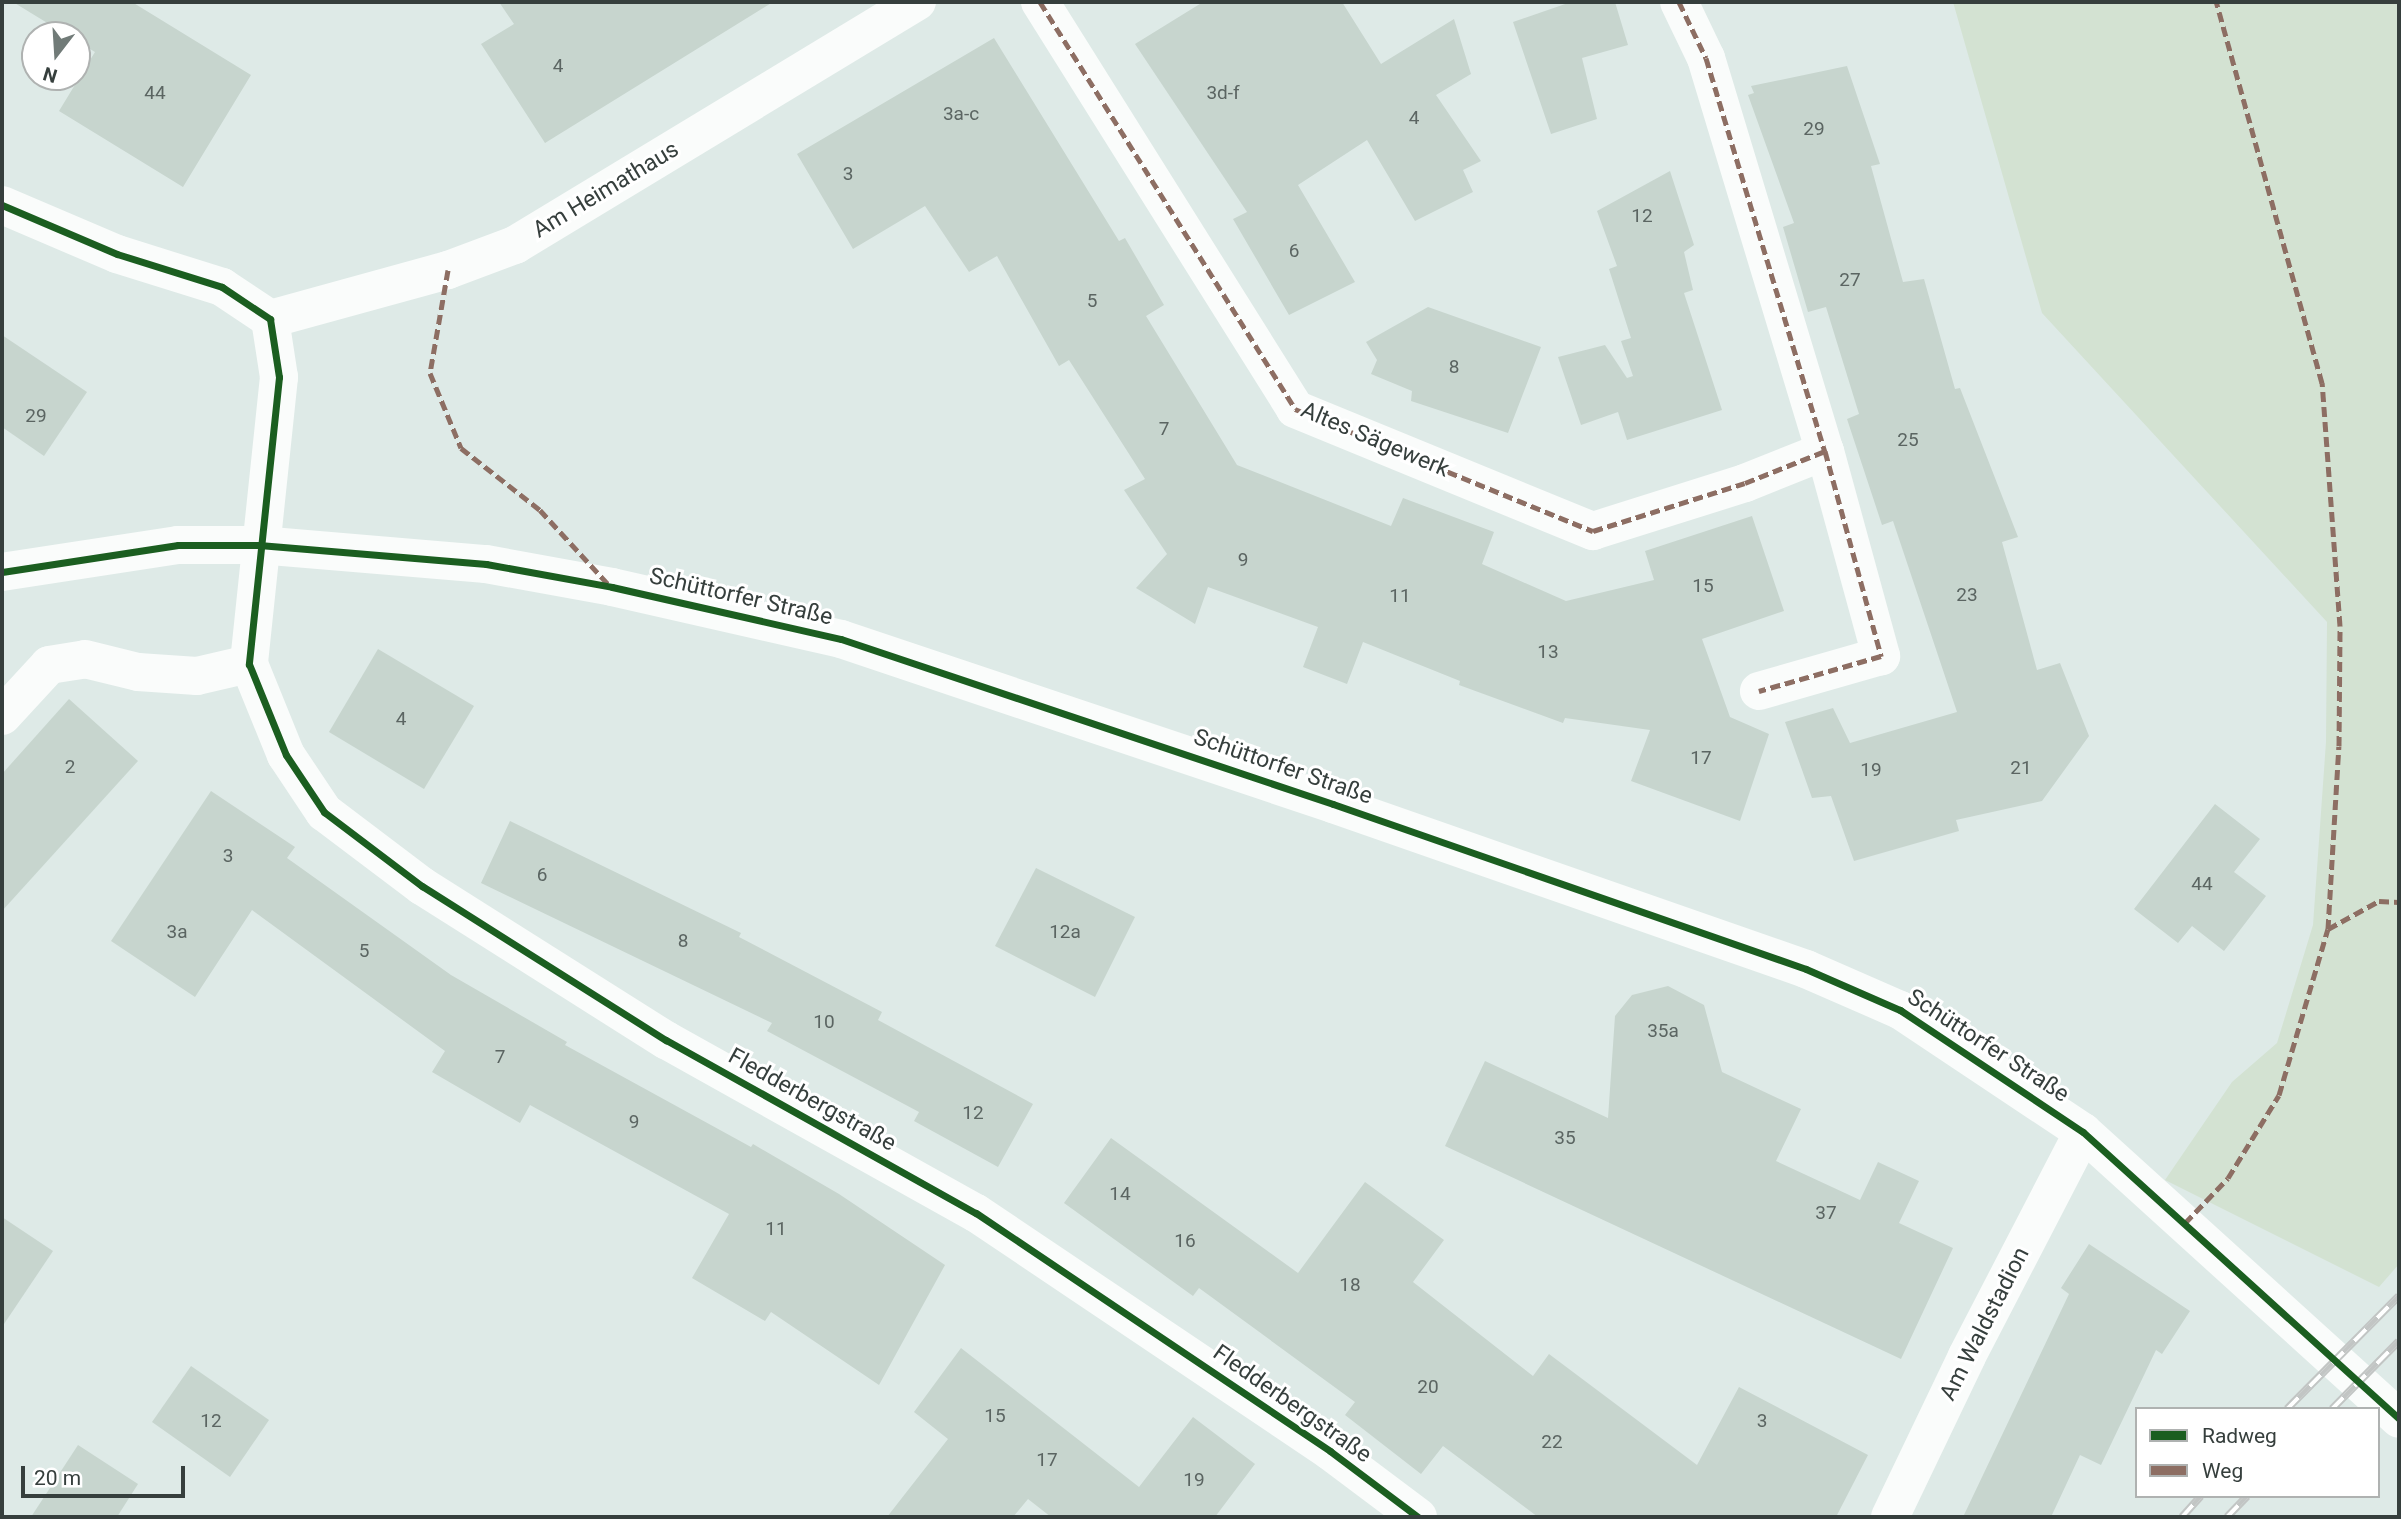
<!DOCTYPE html>
<meta charset="utf-8">
<style>
body{margin:0}
#map{position:relative;width:2401px;height:1519px;overflow:hidden;background:#deeae7;font-family:Roboto,sans-serif}
div>[style]{position:absolute}
[style*='--x']{left:calc(var(--x)*1px);top:calc(var(--y)*1px);width:calc(var(--w)*1px);rotate:calc(var(--a)*1deg)}
.green>*{inset:0;background:#d3e2d2}
.building>*{inset:0;background:#c7d5ce}
.minor>*{height:38px;margin:-19px;padding:0 19px;transform-origin:19px;border-radius:19px;background:#fafcfb}
.major>*{height:38px;margin:-19px;padding:0 19px;transform-origin:19px;border-radius:19px;background:#fafcfb}
.rail>*{height:8px;margin-top:-4px;transform-origin:0;background:repeating-linear-gradient(90deg,#fff 0 16px,#c2c5c4 0 32px);box-sizing:border-box;border-block:2px solid #c2c5c4}
.quiet>*{height:5px;margin-top:-2.5px;transform-origin:0;background:repeating-linear-gradient(90deg,#8d6e63 0 10px,transparent 0 15px)}
.cycleway>*{height:7px;margin:-3.5px;padding:0 3.5px;transform-origin:3.5px;border-radius:3.5px;background:#1b5e20}
span{translate:-50% -50%;white-space:nowrap;text-align:center;line-height:1.15;-webkit-text-stroke:6px #fff;paint-order:stroke}
.number-label{font-size:19px;color:#5b6562}
.number-label span{-webkit-text-stroke-width:0}
.street-label{font-size:23px;color:#363f3d}
.frame{position:absolute;inset:0;border:4px solid #363f3d;pointer-events:none}
.legend{position:absolute;left:2135px;top:1407px;width:245px;height:91px;box-sizing:border-box;background:#fff;border:2px solid #afb2b1;margin:0;padding:9px 12px;list-style:none;font-size:21px;color:#363f3d}
.legend li{display:flex;align-items:center;gap:14px;height:35px}
.legend b{width:35px;border:2px solid #afb2b1}
.north{position:absolute;left:21px;top:21px;width:70px;height:70px;box-sizing:border-box;background:#fff;border:2px solid #afb2b1;border-radius:50%;rotate:197deg;font-size:19px;font-weight:700;line-height:28px;text-align:center;color:#363f3d}
.north::after{content:'';display:block;margin:auto;width:24px;height:32px;background:#717b78;clip-path:polygon(50% 0,100% 100%,50% 72%,0 100%)}
.scale{position:absolute;left:21px;top:1466px;width:164px;height:32px;box-sizing:border-box;border:4px solid #363f3d;border-top:0;padding-left:9px;font-size:21px;line-height:24px;white-space:nowrap;color:#363f3d;-webkit-text-stroke:5px #fff;paint-order:stroke}
</style>
<div id="map">
<div class="green">
<div style="clip-path:polygon(1953px 2px,2399px 2px,2399px 1264px,2379px 1287px,2165px 1180px,2232px 1082px,2277px 1043px,2313px 925px,2326px 742px,2327px 622px,2042px 313px)"></div>
</div>
<div class="building">
<div style="clip-path:polygon(13px 2px,132px 2px,251px 75px,183px 187px,59px 111px,95px 52px,77px 41px,77px 35px,67px 35px)"></div>
<div style="clip-path:polygon(499px 2px,773px 2px,545px 143px,481px 44px,514px 24px)"></div>
<div style="clip-path:polygon(1203px 2px,1342px 2px,1381px 64px,1454px 19px,1471px 74px,1436px 95px,1481px 161px,1463px 170px,1473px 192px,1415px 221px,1367px 140px,1298px 185px,1355px 282px,1289px 315px,1233px 219px,1247px 212px,1135px 44px)"></div>
<div style="clip-path:polygon(1571px 2px,1615px 2px,1628px 45px,1582px 58px,1597px 119px,1551px 134px,1513px 22px)"></div>
<div style="clip-path:polygon(994px 38px,1119px 241px,1125px 238px,1164px 305px,1146px 316px,1237px 465px,1391px 526px,1403px 498px,1494px 532px,1482px 564px,1566px 601px,1654px 580px,1645px 551px,1752px 516px,1784px 611px,1702px 639px,1730px 717px,1769px 734px,1740px 821px,1631px 781px,1650px 730px,1565px 718px,1563px 723px,1459px 685px,1460px 681px,1363px 642px,1347px 684px,1303px 667px,1318px 627px,1208px 587px,1195px 624px,1136px 588px,1167px 554px,1124px 490px,1145px 479px,1069px 360px,1059px 366px,997px 256px,969px 272px,925px 206px,853px 249px,797px 154px)"></div>
<div style="clip-path:polygon(1847px 66px,1880px 164px,1871px 166px,1903px 282px,1924px 279px,1955px 389px,1960px 388px,2018px 537px,2002px 542px,2037px 670px,2060px 663px,2089px 736px,2042px 801px,1956px 820px,1959px 831px,1854px 861px,1831px 796px,1812px 798px,1785px 722px,1833px 708px,1850px 743px,1957px 712px,1893px 521px,1882px 525px,1847px 419px,1859px 414px,1826px 307px,1808px 312px,1783px 227px,1794px 223px,1748px 95px,1754px 93px,1751px 86px)"></div>
<div style="clip-path:polygon(1670px 171px,1694px 245px,1684px 252px,1693px 290px,1684px 293px,1722px 410px,1627px 440px,1618px 412px,1581px 425px,1558px 357px,1605px 345px,1627px 378px,1633px 376px,1621px 341px,1631px 338px,1609px 269px,1617px 266px,1597px 211px)"></div>
<div style="clip-path:polygon(1428px 307px,1541px 347px,1508px 433px,1411px 401px,1412px 391px,1371px 374px,1377px 360px,1366px 342px)"></div>
<div style="clip-path:polygon(2px 335px,87px 392px,44px 456px,2px 427px)"></div>
<div style="clip-path:polygon(378px 649px,474px 706px,424px 789px,329px 732px)"></div>
<div style="clip-path:polygon(69px 699px,138px 761px,2px 911px,2px 774px)"></div>
<div style="clip-path:polygon(211px 791px,295px 847px,287px 858px,451px 975px,567px 1042px,565px 1045px,751px 1147px,753px 1144px,839px 1194px,945px 1265px,879px 1385px,771px 1312px,765px 1321px,692px 1278px,729px 1214px,530px 1105px,520px 1123px,432px 1072px,445px 1051px,252px 910px,195px 997px,111px 941px)"></div>
<div style="clip-path:polygon(2215px 804px,2260px 839px,2234px 872px,2266px 896px,2224px 951px,2192px 926px,2178px 943px,2134px 909px)"></div>
<div style="clip-path:polygon(510px 821px,741px 933px,739px 937px,882px 1012px,878px 1020px,1033px 1104px,998px 1167px,914px 1121px,919px 1112px,767px 1031px,772px 1023px,481px 883px)"></div>
<div style="clip-path:polygon(1036px 868px,1135px 917px,1095px 997px,995px 946px)"></div>
<div style="clip-path:polygon(1668px 986px,1704px 1005px,1722px 1072px,1801px 1109px,1776px 1161px,1860px 1200px,1878px 1162px,1919px 1181px,1899px 1223px,1953px 1248px,1901px 1359px,1445px 1146px,1485px 1061px,1608px 1118px,1615px 1016px,1632px 995px)"></div>
<div style="clip-path:polygon(1111px 1138px,1298px 1273px,1365px 1182px,1444px 1240px,1413px 1282px,1533px 1376px,1549px 1354px,1697px 1465px,1739px 1387px,1868px 1455px,1836px 1517px,1538px 1517px,1443px 1446px,1421px 1474px,1345px 1415px,1355px 1402px,1199px 1288px,1193px 1296px,1064px 1203px)"></div>
<div style="clip-path:polygon(2px 1217px,53px 1251px,2px 1327px)"></div>
<div style="clip-path:polygon(2089px 1244px,2190px 1311px,2162px 1354px,2156px 1350px,2101px 1465px,2080px 1455px,2051px 1517px,1963px 1517px,2069px 1294px,2061px 1288px)"></div>
<div style="clip-path:polygon(961px 1348px,1139px 1487px,1193px 1417px,1255px 1464px,1215px 1517px,1051px 1517px,1028px 1499px,1013px 1517px,887px 1517px,948px 1439px,914px 1412px)"></div>
<div style="clip-path:polygon(191px 1366px,269px 1420px,230px 1477px,152px 1422px)"></div>
<div style="clip-path:polygon(78px 1445px,138px 1484px,117px 1517px,31px 1517px)"></div>
</div>
<div class="minor">
<div style="--x:1040;--y:2;--w:480;--a:57.9"></div>
<div style="--x:1295;--y:409;--w:322;--a:22.3"></div>
<div style="--x:1593;--y:531;--w:159;--a:-17.5"></div>
<div style="--x:1745;--y:483;--w:86;--a:-21.8"></div>
<div style="--x:1679;--y:2;--w:62;--a:64.3"></div>
<div style="--x:1706;--y:58;--w:411;--a:73.2"></div>
<div style="--x:1825;--y:451;--w:213;--a:74.7"></div>
<div style="--x:1881;--y:656;--w:127;--a:164"></div>
<div style="--x:2;--y:205;--w:125;--a:23.1"></div>
<div style="--x:117;--y:254;--w:110;--a:17.4"></div>
<div style="--x:222;--y:287;--w:58;--a:33.7"></div>
<div style="--x:270;--y:319;--w:59;--a:81.2"></div>
<div style="--x:279;--y:377;--w:289;--a:96"></div>
<div style="--x:249;--y:664;--w:98;--a:67.9"></div>
<div style="--x:286;--y:755;--w:69;--a:56.3"></div>
<div style="--x:324;--y:812;--w:123;--a:37.1"></div>
<div style="--x:422;--y:886;--w:289;--a:32.3"></div>
<div style="--x:666;--y:1040;--w:355;--a:29.2"></div>
<div style="--x:976;--y:1213;--w:427;--a:33.9"></div>
<div style="--x:1330;--y:1451;--w:110;--a:36.9"></div>
<div style="--x:270;--y:319;--w:185;--a:-15.4"></div>
<div style="--x:448;--y:270;--w:72;--a:-20.5"></div>
<div style="--x:515;--y:245;--w:470;--a:-31.2"></div>
<div style="--x:2;--y:716;--w:69;--a:-47.3"></div>
<div style="--x:49;--y:665;--w:36;--a:-9"></div>
<div style="--x:85;--y:659;--w:55;--a:13.8"></div>
<div style="--x:138;--y:672;--w:59;--a:3.9"></div>
<div style="--x:197;--y:676;--w:53;--a:-13"></div>
<div style="--x:1890;--y:1517;--w:178;--a:-64.4"></div>
<div style="--x:1967;--y:1356;--w:252;--a:-62.6"></div>
</div>
<div class="major">
<div style="--x:2;--y:572;--w:178;--a:-8.7"></div>
<div style="--x:178;--y:545;--w:81;--a:0"></div>
<div style="--x:259;--y:545;--w:228;--a:4.8"></div>
<div style="--x:486;--y:564;--w:128;--a:10.3"></div>
<div style="--x:612;--y:587;--w:235;--a:12.8"></div>
<div style="--x:841;--y:639;--w:519;--a:18.54"></div>
<div style="--x:1333;--y:804;--w:501;--a:19.23"></div>
<div style="--x:1806;--y:969;--w:103;--a:23.6"></div>
<div style="--x:1900;--y:1010;--w:220;--a:33.7"></div>
<div style="--x:2083;--y:1132;--w:427;--a:42.2"></div>
</div>
<div class="rail">
<div style="--x:2287;--y:1409;--w:159;--a:-45.3"></div>
<div style="--x:2332;--y:1409;--w:95;--a:-45.4"></div>
<div style="--x:2182;--y:1517;--w:28;--a:-48"></div>
<div style="--x:2227;--y:1517;--w:29;--a:-46"></div>
</div>
<div class="quiet">
<div style="--x:1040;--y:2;--w:480;--a:57.9"></div>
<div style="--x:1295;--y:409;--w:322;--a:22.3"></div>
<div style="--x:1593;--y:531;--w:159;--a:-17.5"></div>
<div style="--x:1745;--y:483;--w:86;--a:-21.8"></div>
<div style="--x:1679;--y:2;--w:62;--a:64.3"></div>
<div style="--x:1706;--y:58;--w:411;--a:73.2"></div>
<div style="--x:1825;--y:451;--w:213;--a:74.7"></div>
<div style="--x:1881;--y:656;--w:127;--a:164"></div>
<div style="--x:448;--y:270;--w:105;--a:99.9"></div>
<div style="--x:430;--y:373;--w:81;--a:67.5"></div>
<div style="--x:461;--y:448;--w:100;--a:38.1"></div>
<div style="--x:540;--y:510;--w:102;--a:47.4"></div>
<div style="--x:2328;--y:929;--w:58;--a:-28.8"></div>
<div style="--x:2379;--y:901;--w:20;--a:3"></div>
<div style="--x:2185;--y:1223;--w:62;--a:-46.3"></div>
<div style="--x:2228;--y:1178;--w:97;--a:-58.4"></div>
<div style="--x:2279;--y:1095;--w:173;--a:-73.6"></div>
<div style="--x:2328;--y:929;--w:183;--a:-86.6"></div>
<div style="--x:2339;--y:746;--w:120;--a:-89.5"></div>
<div style="--x:2340;--y:626;--w:244;--a:-94.2"></div>
<div style="--x:2322;--y:383;--w:395;--a:-105.5"></div>
</div>
<div class="cycleway">
<div style="--x:2;--y:205;--w:125;--a:23.1"></div>
<div style="--x:117;--y:254;--w:110;--a:17.4"></div>
<div style="--x:222;--y:287;--w:58;--a:33.7"></div>
<div style="--x:270;--y:319;--w:59;--a:81.2"></div>
<div style="--x:279;--y:377;--w:289;--a:96"></div>
<div style="--x:249;--y:664;--w:98;--a:67.9"></div>
<div style="--x:286;--y:755;--w:69;--a:56.3"></div>
<div style="--x:324;--y:812;--w:123;--a:37.1"></div>
<div style="--x:422;--y:886;--w:289;--a:32.3"></div>
<div style="--x:666;--y:1040;--w:355;--a:29.2"></div>
<div style="--x:976;--y:1213;--w:427;--a:33.9"></div>
<div style="--x:1330;--y:1451;--w:110;--a:36.9"></div>
<div style="--x:2;--y:572;--w:178;--a:-8.7"></div>
<div style="--x:178;--y:545;--w:81;--a:0"></div>
<div style="--x:259;--y:545;--w:228;--a:4.8"></div>
<div style="--x:486;--y:564;--w:128;--a:10.3"></div>
<div style="--x:612;--y:587;--w:235;--a:12.8"></div>
<div style="--x:841;--y:639;--w:519;--a:18.54"></div>
<div style="--x:1333;--y:804;--w:501;--a:19.23"></div>
<div style="--x:1806;--y:969;--w:103;--a:23.6"></div>
<div style="--x:1900;--y:1010;--w:220;--a:33.7"></div>
<div style="--x:2083;--y:1132;--w:427;--a:42.2"></div>
</div>
<div class="number-label">
<span style="left:558px;top:66px">4</span>
<span style="left:155px;top:93px">44</span>
<span style="left:1223px;top:93px">3d-f</span>
<span style="left:961px;top:114px">3a-c</span>
<span style="left:1414px;top:118px">4</span>
<span style="left:1814px;top:129px">29</span>
<span style="left:848px;top:174px">3</span>
<span style="left:1642px;top:216px">12</span>
<span style="left:1294px;top:251px">6</span>
<span style="left:1850px;top:280px">27</span>
<span style="left:1092px;top:301px">5</span>
<span style="left:1454px;top:367px">8</span>
<span style="left:36px;top:416px">29</span>
<span style="left:1164px;top:429px">7</span>
<span style="left:1908px;top:440px">25</span>
<span style="left:1243px;top:560px">9</span>
<span style="left:1703px;top:586px">15</span>
<span style="left:1967px;top:595px">23</span>
<span style="left:1400px;top:596px">11</span>
<span style="left:1548px;top:652px">13</span>
<span style="left:401px;top:719px">4</span>
<span style="left:1701px;top:758px">17</span>
<span style="left:70px;top:767px">2</span>
<span style="left:2021px;top:768px">21</span>
<span style="left:1871px;top:770px">19</span>
<span style="left:228px;top:856px">3</span>
<span style="left:542px;top:875px">6</span>
<span style="left:2202px;top:884px">44</span>
<span style="left:177px;top:932px">3a</span>
<span style="left:1065px;top:932px">12a</span>
<span style="left:683px;top:941px">8</span>
<span style="left:364px;top:951px">5</span>
<span style="left:824px;top:1022px">10</span>
<span style="left:1663px;top:1031px">35a</span>
<span style="left:500px;top:1057px">7</span>
<span style="left:973px;top:1113px">12</span>
<span style="left:634px;top:1122px">9</span>
<span style="left:1565px;top:1138px">35</span>
<span style="left:1120px;top:1194px">14</span>
<span style="left:1826px;top:1213px">37</span>
<span style="left:776px;top:1229px">11</span>
<span style="left:1185px;top:1241px">16</span>
<span style="left:1350px;top:1285px">18</span>
<span style="left:1428px;top:1387px">20</span>
<span style="left:995px;top:1416px">15</span>
<span style="left:211px;top:1421px">12</span>
<span style="left:1762px;top:1421px">3</span>
<span style="left:1552px;top:1442px">22</span>
<span style="left:1047px;top:1460px">17</span>
<span style="left:1194px;top:1480px">19</span>
</div>
<div class="street-label">
<span style="left:606px;top:190px;rotate:-31deg">Am Heimathaus</span>
<span style="left:1375px;top:440px;rotate:23deg">Altes Sägewerk</span>
<span style="left:741px;top:597px;rotate:13deg">Schüttorfer Straße</span>
<span style="left:1283px;top:767px;rotate:19deg">Schüttorfer Straße</span>
<span style="left:1988px;top:1046px;rotate:33deg">Schüttorfer Straße</span>
<span style="left:812px;top:1100px;rotate:29deg">Fledderbergstraße</span>
<span style="left:1985px;top:1324px;rotate:-63deg">Am Waldstadion</span>
<span style="left:1292px;top:1404px;rotate:35deg">Fledderbergstraße</span>
</div>
<div class="frame"></div>
<ul class="legend">
<li><b style="height:9px;background:#1b5e20"></b>Radweg</li>
<li><b style="height:9px;background:#8d6e63"></b>Weg</li>
</ul>
<div class="north">N</div>
<div class="scale">20 m</div>
</div>
